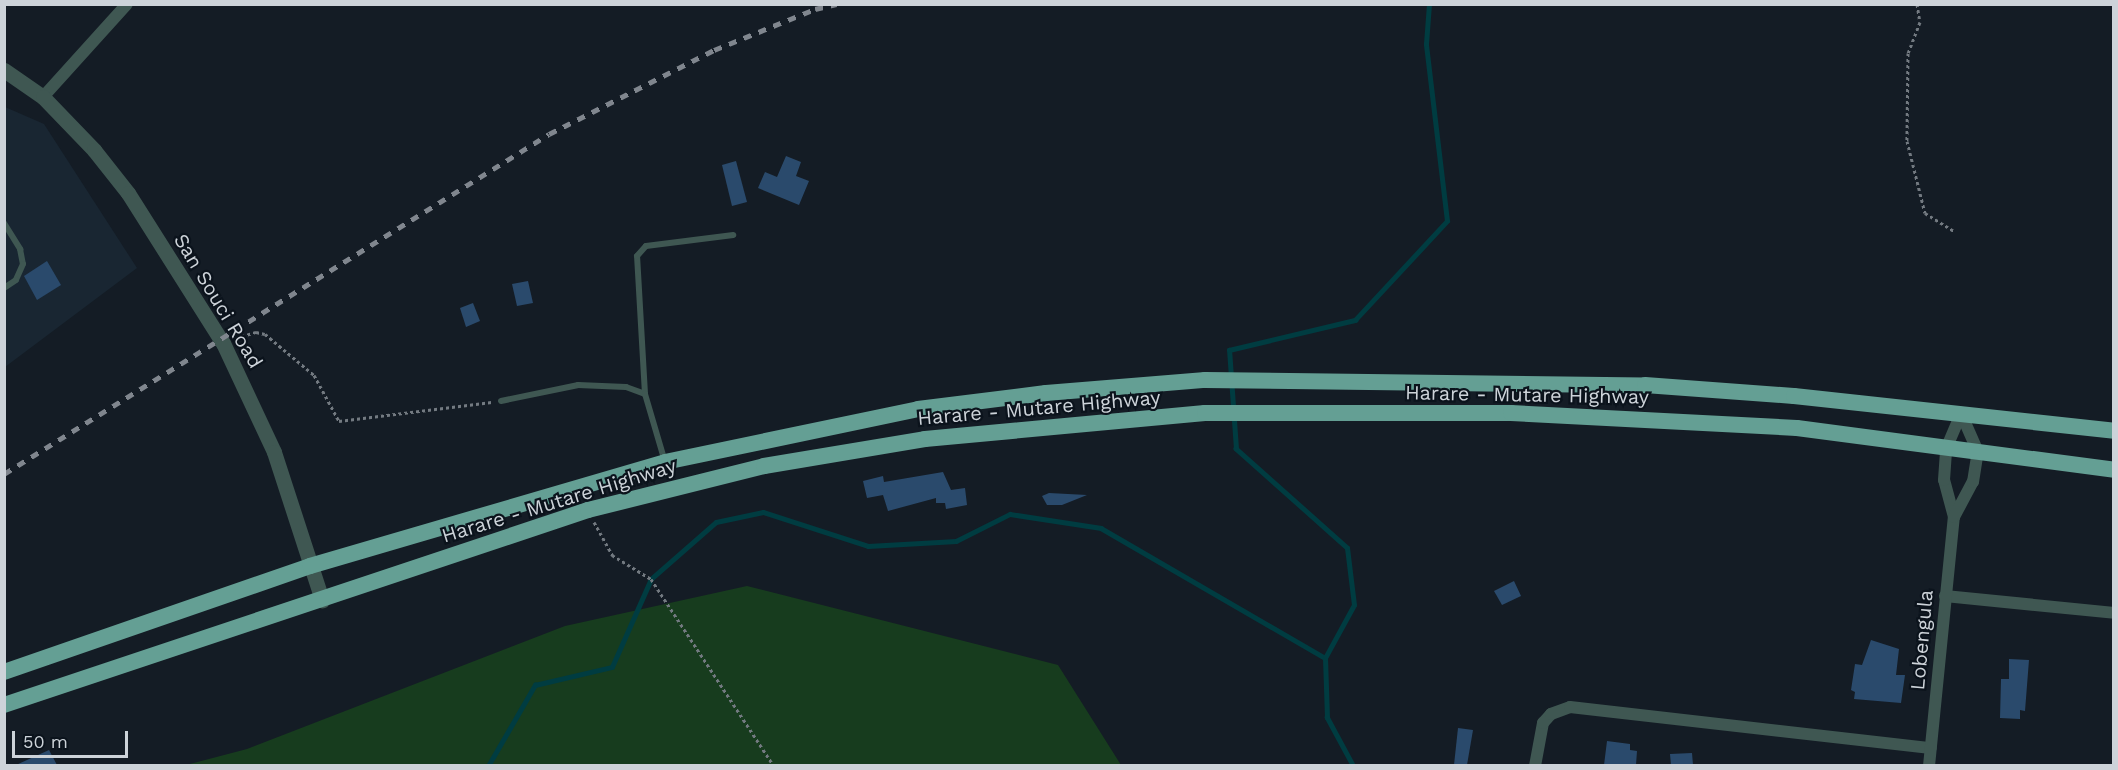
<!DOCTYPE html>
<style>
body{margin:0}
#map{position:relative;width:2118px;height:770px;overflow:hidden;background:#141c25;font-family:"Work Sans",sans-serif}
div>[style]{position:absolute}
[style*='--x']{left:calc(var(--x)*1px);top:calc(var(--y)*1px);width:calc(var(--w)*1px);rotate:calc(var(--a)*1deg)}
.built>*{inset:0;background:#192632}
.green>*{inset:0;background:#173c1e}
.stream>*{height:4.5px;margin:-2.25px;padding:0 2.25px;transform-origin:2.25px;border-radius:2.25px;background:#003c41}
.building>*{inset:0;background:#2a4a6c}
.path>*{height:3px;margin-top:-1.5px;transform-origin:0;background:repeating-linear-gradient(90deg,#737a81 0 3px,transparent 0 6px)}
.service>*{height:6px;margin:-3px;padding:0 3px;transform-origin:3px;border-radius:3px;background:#3f5752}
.minor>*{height:12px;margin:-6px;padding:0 6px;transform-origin:6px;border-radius:6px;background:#3f5752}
.tertiary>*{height:15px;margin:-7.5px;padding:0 7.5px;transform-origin:7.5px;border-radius:7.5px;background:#3f5752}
.trunk>*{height:16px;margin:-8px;padding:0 8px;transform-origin:8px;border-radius:8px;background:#649f94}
.rail>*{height:4.5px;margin-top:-2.25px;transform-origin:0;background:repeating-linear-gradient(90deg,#80868e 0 8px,transparent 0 16px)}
span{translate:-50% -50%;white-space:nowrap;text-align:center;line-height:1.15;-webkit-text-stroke:4.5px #0b131c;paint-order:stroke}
.street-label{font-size:20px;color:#cdd3d9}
.frame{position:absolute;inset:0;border:6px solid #cdd3d9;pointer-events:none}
.scale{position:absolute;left:12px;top:731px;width:116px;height:27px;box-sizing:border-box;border:3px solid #cdd3d9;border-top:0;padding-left:8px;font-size:18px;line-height:21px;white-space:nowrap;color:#cdd3d9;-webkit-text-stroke:4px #0b131c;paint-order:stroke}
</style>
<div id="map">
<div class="built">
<div style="clip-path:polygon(5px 107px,44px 124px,137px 268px,5px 367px)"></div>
</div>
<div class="green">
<div style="clip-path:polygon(747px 586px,1058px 665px,1121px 765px,186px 765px,247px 749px,565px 626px)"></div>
</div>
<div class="stream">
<div style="--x:488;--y:766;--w:94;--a:-59.9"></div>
<div style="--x:535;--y:685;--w:79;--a:-13.2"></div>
<div style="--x:612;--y:667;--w:96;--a:-66.1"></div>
<div style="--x:651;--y:579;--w:86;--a:-41.2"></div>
<div style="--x:716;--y:522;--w:48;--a:-12"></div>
<div style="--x:763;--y:512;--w:110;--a:17.9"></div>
<div style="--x:868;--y:546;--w:88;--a:-3.3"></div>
<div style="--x:956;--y:541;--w:60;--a:-26.6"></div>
<div style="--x:1010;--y:514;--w:92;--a:8.7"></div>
<div style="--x:1101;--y:528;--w:259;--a:30.1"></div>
<div style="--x:1353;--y:766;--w:55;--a:-118.4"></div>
<div style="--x:1327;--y:718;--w:60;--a:-91.9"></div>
<div style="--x:1325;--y:658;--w:60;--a:-61.3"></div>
<div style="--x:1354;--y:605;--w:57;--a:-97"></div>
<div style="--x:1347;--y:548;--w:149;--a:-138.3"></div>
<div style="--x:1236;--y:449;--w:99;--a:-94"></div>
<div style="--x:1229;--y:350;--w:130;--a:-13.4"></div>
<div style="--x:1355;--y:320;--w:135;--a:-47.1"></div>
<div style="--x:1447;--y:221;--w:178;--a:-96.8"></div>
<div style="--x:1426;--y:44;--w:40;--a:-85.7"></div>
</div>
<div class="building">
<div style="clip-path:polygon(786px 156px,801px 162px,796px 176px,809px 181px,799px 205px,758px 188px,765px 172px,777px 177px)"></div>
<div style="clip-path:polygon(736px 161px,747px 202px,732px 206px,722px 165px)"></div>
<div style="clip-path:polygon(47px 261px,61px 285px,37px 300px,24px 276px)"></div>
<div style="clip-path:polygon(528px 281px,533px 303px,517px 306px,512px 284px)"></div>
<div style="clip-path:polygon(473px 303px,480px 321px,466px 327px,460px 308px)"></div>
<div style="clip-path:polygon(943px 472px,951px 490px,965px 488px,967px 505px,946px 509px,945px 503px,936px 503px,936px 498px,888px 511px,883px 495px,867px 498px,863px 481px,883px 476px,884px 482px)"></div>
<div style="clip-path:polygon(1049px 493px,1087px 495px,1062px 505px,1047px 505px,1042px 496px)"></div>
<div style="clip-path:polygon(1514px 581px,1521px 596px,1502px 605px,1494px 591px)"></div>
<div style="clip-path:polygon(1871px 640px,1899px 649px,1896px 675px,1905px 675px,1901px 703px,1854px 699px,1855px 692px,1851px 690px,1855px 664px,1862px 665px)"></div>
<div style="clip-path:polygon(2009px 659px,2029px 660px,2025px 711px,2020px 710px,2020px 719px,2000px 718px,2001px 679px,2009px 679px)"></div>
<div style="clip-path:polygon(1458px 728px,1473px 730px,1467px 765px,1454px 765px)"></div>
<div style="clip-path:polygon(1607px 741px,1630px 744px,1630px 750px,1637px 751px,1636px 765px,1604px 765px)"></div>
<div style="clip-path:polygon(49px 750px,57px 765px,16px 765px)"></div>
<div style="clip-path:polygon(1692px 753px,1693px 765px,1671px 765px,1670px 754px)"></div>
</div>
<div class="path">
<div style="--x:1917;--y:4;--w:18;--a:81"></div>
<div style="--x:1920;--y:22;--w:33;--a:111"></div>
<div style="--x:1908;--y:53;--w:88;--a:90.7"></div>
<div style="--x:1907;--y:141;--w:74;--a:76"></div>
<div style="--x:1925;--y:213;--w:34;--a:32"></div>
<div style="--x:236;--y:338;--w:21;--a:-17"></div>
<div style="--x:256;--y:332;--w:9;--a:13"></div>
<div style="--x:265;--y:334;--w:64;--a:39.9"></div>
<div style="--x:314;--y:375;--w:52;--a:61.5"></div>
<div style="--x:339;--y:421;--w:154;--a:-7.1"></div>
<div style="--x:594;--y:522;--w:38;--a:61"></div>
<div style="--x:612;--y:555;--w:46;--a:31.6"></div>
<div style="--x:651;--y:579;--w:224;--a:56.7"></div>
</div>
<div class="service">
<div style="--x:4;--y:223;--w:31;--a:58"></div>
<div style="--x:20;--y:249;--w:15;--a:79"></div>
<div style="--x:23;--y:264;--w:17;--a:114"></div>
<div style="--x:16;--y:280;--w:14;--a:146"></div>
<div style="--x:645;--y:394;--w:138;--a:-93.3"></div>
<div style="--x:637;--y:256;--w:13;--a:-48"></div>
<div style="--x:646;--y:246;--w:88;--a:-7.2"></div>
<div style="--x:501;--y:401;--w:79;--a:-11.7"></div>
<div style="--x:578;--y:385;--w:48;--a:2.4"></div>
<div style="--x:626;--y:387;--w:20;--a:20"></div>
<div style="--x:645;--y:394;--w:71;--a:73.6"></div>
</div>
<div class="minor">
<div style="--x:43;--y:97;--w:125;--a:-47.9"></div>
<div style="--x:1954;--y:517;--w:38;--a:-105"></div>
<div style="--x:1944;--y:480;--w:31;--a:-86"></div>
<div style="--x:1946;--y:449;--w:39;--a:-67"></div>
<div style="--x:1945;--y:596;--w:170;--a:5.7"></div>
<div style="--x:1535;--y:766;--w:44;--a:-79.5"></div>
<div style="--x:1543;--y:723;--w:12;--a:-48"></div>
<div style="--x:1551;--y:714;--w:20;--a:-20"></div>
<div style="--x:1570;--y:707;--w:363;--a:6.5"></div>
<div style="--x:1929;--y:766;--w:250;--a:-84.3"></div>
<div style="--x:1954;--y:517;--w:40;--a:-62"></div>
<div style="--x:1973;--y:482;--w:30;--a:-81"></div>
<div style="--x:1978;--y:452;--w:43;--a:-113.6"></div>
</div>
<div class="tertiary">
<div style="--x:4;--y:70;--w:47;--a:34.7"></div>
<div style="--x:43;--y:97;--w:74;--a:46.1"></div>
<div style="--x:94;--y:150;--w:55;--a:51.7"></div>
<div style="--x:128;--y:193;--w:178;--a:57.7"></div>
<div style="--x:223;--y:343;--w:120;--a:64.9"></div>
<div style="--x:274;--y:452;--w:156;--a:72"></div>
</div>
<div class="trunk">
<div style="--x:4;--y:672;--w:324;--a:-19.1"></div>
<div style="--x:310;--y:566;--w:370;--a:-16.3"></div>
<div style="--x:665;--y:462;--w:258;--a:-11.8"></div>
<div style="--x:918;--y:409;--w:129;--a:-7.1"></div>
<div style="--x:1046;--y:393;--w:160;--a:-4.7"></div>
<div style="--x:1205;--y:380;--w:440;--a:0.7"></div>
<div style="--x:1645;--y:385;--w:149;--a:4.2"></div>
<div style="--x:1794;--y:396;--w:322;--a:6.2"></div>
<div style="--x:4;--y:705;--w:616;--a:-18.46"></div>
<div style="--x:588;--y:510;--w:181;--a:-14"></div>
<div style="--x:764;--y:466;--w:163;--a:-9.5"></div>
<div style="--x:925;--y:439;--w:281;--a:-5.3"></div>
<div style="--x:1205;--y:413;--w:306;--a:0"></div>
<div style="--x:1511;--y:413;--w:286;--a:3"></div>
<div style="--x:1797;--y:428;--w:320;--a:7.5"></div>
</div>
<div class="rail">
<div style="--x:4;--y:474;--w:642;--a:-31.96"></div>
<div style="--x:549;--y:134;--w:185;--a:-27"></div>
<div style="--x:714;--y:50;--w:109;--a:-22.1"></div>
<div style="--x:815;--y:9;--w:22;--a:-13"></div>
</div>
<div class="street-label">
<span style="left:218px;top:301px;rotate:59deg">San Souci Road</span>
<span style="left:1527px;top:395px;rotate:1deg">Harare - Mutare Highway</span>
<span style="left:1039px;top:408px;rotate:-5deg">Harare - Mutare Highway</span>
<span style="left:559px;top:501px;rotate:-17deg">Harare - Mutare Highway</span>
<span style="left:1922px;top:640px;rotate:-85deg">Lobengula</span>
</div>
<div class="frame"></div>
<div class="scale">50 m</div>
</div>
